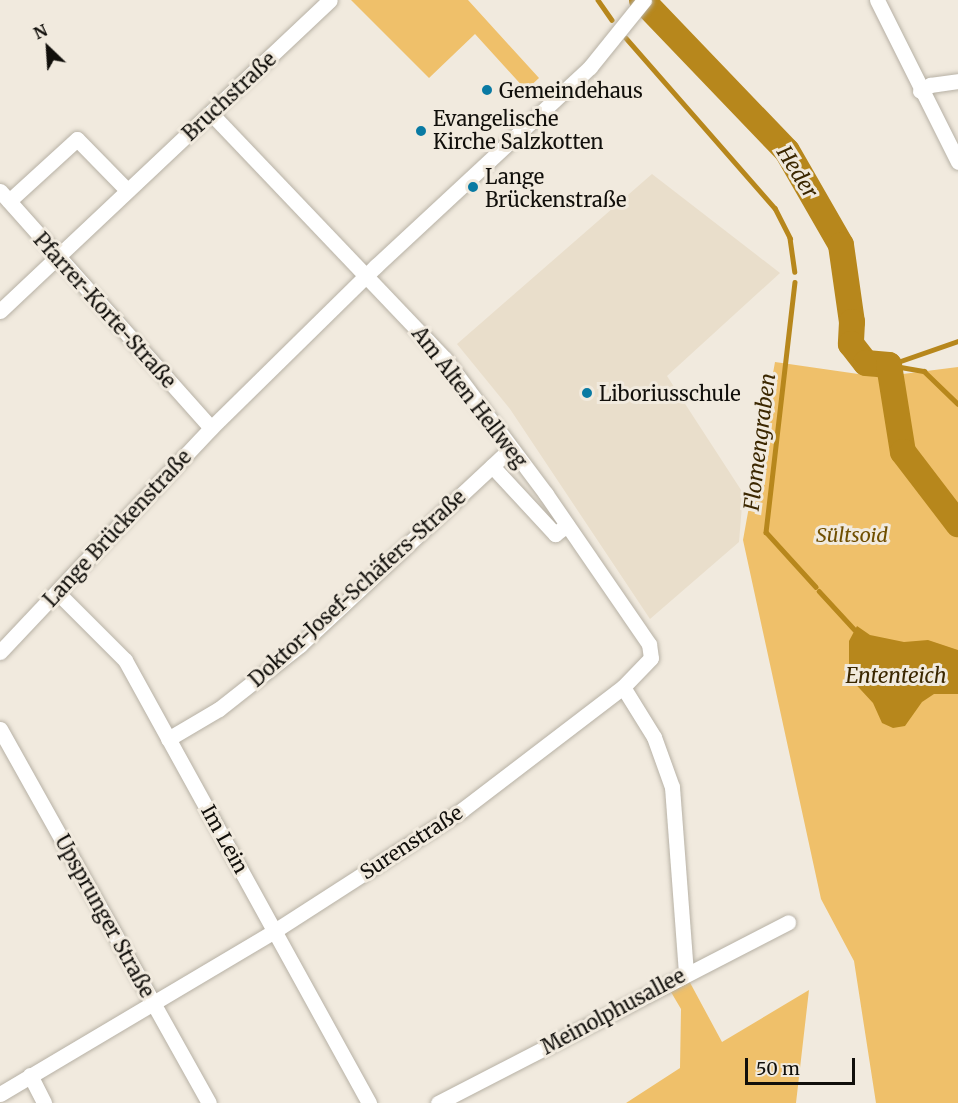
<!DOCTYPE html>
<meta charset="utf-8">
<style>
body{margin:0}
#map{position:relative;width:958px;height:1103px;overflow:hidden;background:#f1eade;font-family:Merriweather,serif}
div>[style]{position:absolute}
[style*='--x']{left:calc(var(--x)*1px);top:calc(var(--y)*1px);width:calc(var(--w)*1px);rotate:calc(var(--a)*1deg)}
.built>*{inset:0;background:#e9decb}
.green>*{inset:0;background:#efc06a}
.water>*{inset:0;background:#b7871c}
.stream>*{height:4.5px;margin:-2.25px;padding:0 2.25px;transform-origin:2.25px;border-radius:2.25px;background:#b7871c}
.river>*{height:26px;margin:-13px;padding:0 13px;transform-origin:13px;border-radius:13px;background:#b7871c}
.roads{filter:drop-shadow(0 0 2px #b7b1a5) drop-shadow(0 0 2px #b7b1a5)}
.minor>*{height:15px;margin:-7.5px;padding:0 7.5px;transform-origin:7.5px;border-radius:7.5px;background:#fff}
.dots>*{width:16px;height:16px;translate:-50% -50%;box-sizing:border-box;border:3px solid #f1eade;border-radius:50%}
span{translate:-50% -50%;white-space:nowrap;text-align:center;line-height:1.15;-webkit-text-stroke:6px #f1eade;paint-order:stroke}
.poi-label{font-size:20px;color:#110f0b}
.left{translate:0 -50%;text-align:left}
.street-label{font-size:20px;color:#110f0b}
.park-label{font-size:20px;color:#704f00;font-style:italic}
.water-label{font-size:21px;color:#3b2700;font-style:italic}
.north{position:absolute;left:18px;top:18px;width:60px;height:60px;-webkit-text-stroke:4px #f1eade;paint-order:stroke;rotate:335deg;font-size:16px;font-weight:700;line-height:24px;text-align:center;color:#110f0b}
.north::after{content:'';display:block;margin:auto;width:21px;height:27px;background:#110f0b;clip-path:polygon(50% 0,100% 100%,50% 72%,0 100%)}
.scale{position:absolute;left:745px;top:1058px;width:110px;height:27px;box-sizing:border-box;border:3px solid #110f0b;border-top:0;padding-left:8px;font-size:18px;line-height:21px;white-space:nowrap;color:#110f0b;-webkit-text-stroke:4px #f1eade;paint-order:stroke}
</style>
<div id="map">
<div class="built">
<div style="clip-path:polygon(652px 174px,780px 273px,667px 376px,743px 493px,739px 542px,650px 619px,510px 409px,457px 344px)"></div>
</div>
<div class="green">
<div style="clip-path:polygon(351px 0,468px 0,539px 78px,526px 90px,475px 34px,429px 78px)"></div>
<div style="clip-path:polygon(775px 362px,879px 377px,958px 367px,958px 1103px,876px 1103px,854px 961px,821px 899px,743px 540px)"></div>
<div style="clip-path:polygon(687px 977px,722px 1042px,809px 990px,796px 1103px,626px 1103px,680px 1068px,681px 1009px,668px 987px)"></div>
</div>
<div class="water">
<div style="clip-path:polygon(857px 626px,870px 635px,904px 642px,928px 640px,958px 650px,958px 694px,934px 694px,922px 702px,905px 726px,893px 728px,882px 723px,873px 703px,849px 677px,849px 641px)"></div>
</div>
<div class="stream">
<div style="--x:598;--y:0;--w:24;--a:55"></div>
<div style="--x:626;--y:38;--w:226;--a:48.8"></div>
<div style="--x:775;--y:208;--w:34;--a:63"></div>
<div style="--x:790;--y:238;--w:34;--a:82"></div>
<div style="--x:795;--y:282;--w:252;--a:96.6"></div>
<div style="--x:766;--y:532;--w:74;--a:47.7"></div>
<div style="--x:892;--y:364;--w:70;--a:-19.2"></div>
<div style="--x:889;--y:365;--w:36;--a:10"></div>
<div style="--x:924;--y:371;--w:47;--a:44.1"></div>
<div style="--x:819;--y:591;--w:52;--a:47.4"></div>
</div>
<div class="river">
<div style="--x:642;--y:0;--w:209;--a:46.2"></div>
<div style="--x:787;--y:151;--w:108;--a:60.1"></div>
<div style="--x:841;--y:245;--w:78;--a:81.9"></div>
<div style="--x:852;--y:322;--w:22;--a:93"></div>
<div style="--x:851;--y:344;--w:24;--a:52"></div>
<div style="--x:866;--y:363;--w:23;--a:5"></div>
<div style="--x:889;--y:365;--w:88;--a:80.9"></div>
<div style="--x:903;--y:452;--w:91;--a:52.6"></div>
</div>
<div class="roads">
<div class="minor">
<div style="--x:877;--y:0;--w:181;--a:63.4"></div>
<div style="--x:920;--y:91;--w:12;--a:-31"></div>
<div style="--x:930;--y:85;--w:28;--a:-8"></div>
<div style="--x:0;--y:191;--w:317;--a:48.3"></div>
<div style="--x:9;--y:201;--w:92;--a:-42.4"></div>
<div style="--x:77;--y:139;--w:70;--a:45.6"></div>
<div style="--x:0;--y:311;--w:453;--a:-43.3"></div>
<div style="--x:492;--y:466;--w:93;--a:47.2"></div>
<div style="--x:555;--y:534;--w:15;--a:-37"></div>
<div style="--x:57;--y:592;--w:96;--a:45"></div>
<div style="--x:125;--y:660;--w:506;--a:61.15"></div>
<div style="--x:0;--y:652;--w:308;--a:-46.7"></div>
<div style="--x:211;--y:428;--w:231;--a:-44.5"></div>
<div style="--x:376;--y:266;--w:292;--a:-42.9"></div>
<div style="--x:590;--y:67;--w:86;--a:-51.1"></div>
<div style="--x:623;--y:687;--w:59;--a:58.2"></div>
<div style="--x:654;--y:737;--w:53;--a:70.2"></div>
<div style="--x:672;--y:787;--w:187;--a:85.7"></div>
<div style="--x:0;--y:729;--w:428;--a:60.8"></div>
<div style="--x:168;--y:739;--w:59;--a:-30.5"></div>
<div style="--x:219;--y:709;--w:103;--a:-38.3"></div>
<div style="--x:300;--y:645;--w:287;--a:-43"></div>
<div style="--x:30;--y:1075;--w:31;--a:63"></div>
<div style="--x:0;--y:1094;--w:321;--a:-30.7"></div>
<div style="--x:276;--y:930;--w:221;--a:-32.8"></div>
<div style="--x:462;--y:810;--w:203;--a:-37.4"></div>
<div style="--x:623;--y:687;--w:40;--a:-46"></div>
<div style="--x:651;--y:658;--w:14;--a:-98"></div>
<div style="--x:649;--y:644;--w:182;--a:-124.5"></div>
<div style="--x:546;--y:494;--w:169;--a:-126.8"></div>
<div style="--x:445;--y:359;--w:338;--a:-133.6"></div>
<div style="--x:438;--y:1103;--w:394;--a:-27.3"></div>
</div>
</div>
<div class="dots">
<div style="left:487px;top:90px;background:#097aa3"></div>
<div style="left:421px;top:131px;background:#097aa3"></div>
<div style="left:473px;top:187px;background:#097aa3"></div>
<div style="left:587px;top:393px;background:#097aa3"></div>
</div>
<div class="poi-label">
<span class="left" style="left:499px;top:90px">Gemeindehaus</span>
<span class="left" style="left:433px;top:130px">Evangelische<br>Kirche Salzkotten</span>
<span class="left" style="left:485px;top:188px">Lange<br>Brückenstraße</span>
<span class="left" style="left:599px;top:393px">Liboriusschule</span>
</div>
<div class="street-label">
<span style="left:229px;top:96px;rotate:-43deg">Bruchstraße</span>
<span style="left:105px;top:310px;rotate:48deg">Pfarrer-Korte-Straße</span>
<span style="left:470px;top:397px;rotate:52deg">Am Alten Hellweg</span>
<span style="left:117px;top:528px;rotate:-47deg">Lange Brückenstraße</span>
<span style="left:357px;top:588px;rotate:-42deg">Doktor-Josef-Schäfers-Straße</span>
<span style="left:225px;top:839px;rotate:61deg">Im Lein</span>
<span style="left:411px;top:842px;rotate:-33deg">Surenstraße</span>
<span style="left:105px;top:916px;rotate:61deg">Upsprunger Straße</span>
<span style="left:613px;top:1011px;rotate:-28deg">Meinolphusallee</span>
</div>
<div class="park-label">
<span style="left:852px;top:534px">Sültsoid</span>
</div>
<div class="water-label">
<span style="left:797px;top:172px;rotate:58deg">Heder</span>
<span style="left:760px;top:442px;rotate:-83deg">Flomengraben</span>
<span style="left:896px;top:676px">Ententeich</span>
</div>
<div class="north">N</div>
<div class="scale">50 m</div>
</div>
